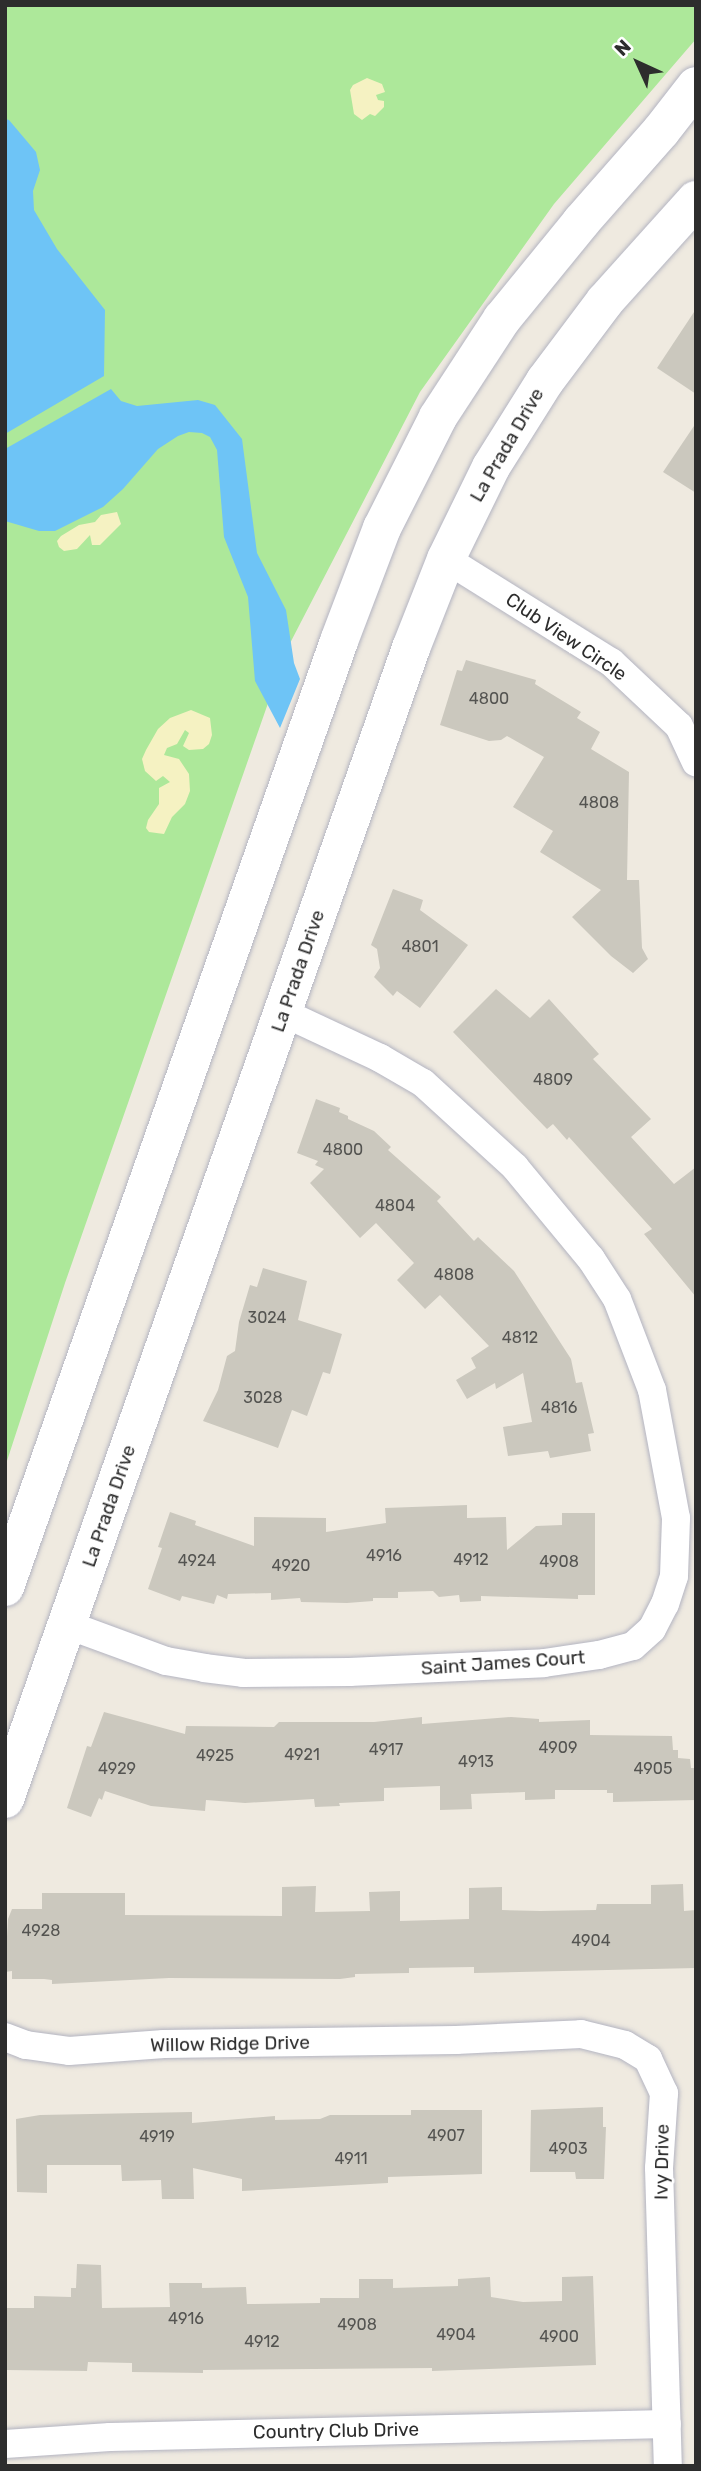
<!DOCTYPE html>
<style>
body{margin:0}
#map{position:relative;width:701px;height:2471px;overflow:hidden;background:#efeae0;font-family:Rubik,sans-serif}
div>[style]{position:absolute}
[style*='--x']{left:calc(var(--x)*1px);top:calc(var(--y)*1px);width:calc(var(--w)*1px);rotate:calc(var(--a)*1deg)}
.green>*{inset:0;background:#ade89a}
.sand>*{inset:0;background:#f5f2c2}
.water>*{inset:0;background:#6ec4f6}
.building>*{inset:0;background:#cbc8be}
.roads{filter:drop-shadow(0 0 2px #b3b4c1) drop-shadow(0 0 2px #b3b4c1)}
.minor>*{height:28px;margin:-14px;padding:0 14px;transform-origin:14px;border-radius:14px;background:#fff}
.secondary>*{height:38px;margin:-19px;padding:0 19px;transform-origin:19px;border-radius:19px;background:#fff}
span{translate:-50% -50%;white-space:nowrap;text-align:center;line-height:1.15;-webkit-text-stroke:5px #fff;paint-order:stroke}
.number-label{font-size:16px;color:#545451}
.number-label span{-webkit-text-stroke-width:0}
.street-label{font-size:19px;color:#2d2d2d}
.frame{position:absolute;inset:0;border:7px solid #2d2d2d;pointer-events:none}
.north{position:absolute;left:603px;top:28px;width:70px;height:70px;-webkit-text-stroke:5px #fff;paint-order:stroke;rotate:315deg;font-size:19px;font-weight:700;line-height:28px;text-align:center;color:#2d2d2d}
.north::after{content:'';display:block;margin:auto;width:24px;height:32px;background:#2d2d2d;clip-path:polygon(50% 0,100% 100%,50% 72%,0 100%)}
</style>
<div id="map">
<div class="green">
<div style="clip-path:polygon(5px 5px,696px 5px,696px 39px,554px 204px,420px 392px,287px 649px,65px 1283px,5px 1467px)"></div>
</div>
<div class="sand">
<div style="clip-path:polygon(367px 78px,382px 84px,385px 92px,376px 95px,378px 100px,384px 101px,384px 107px,375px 116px,370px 114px,362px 120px,354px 114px,350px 90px,353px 85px)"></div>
<div style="clip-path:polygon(117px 512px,121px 524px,100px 545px,92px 545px,90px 535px,77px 549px,64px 551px,59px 547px,57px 541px,61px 536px,79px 525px,95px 522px,101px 515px)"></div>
<div style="clip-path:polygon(191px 710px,210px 718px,212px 735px,209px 744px,203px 749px,189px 750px,183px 746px,189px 733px,185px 730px,177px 744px,167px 748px,164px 755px,179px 759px,189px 774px,190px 791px,185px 804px,172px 817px,164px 834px,149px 832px,146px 828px,148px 820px,159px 804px,159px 788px,170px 782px,163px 776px,156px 781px,145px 771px,142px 759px,146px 750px,158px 729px,170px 718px)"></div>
</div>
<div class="water">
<div style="clip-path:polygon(5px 119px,9px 120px,36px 152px,40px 170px,33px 191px,34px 210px,57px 249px,105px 310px,104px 376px,5px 434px)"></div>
<div style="clip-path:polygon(111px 389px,121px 401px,137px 406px,198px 400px,215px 405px,242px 439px,257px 553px,286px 610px,294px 663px,300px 679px,280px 728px,255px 681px,248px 597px,224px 537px,217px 450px,210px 437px,202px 433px,189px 432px,178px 436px,158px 449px,123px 489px,103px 507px,55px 531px,39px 531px,5px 521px,5px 449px)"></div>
</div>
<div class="building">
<div style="clip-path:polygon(696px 309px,696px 394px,657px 368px)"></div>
<div style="clip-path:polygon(696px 423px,696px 493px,663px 472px)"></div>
<div style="clip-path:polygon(466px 660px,536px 680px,535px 684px,581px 712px,577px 718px,600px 732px,591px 749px,629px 772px,627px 880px,639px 880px,642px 948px,648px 959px,633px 973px,611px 956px,572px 917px,601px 890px,540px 852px,553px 831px,513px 807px,544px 757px,507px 736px,501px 740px,489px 741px,440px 725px,457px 670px,462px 671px)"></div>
<div style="clip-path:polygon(393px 889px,423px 900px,420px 910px,468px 945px,420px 1008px,397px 991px,393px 996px,374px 977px,380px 968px,377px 949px,371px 945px)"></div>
<div style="clip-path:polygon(496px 989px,530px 1018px,549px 999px,599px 1054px,593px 1059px,651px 1119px,631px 1137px,674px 1184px,696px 1167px,696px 1297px,644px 1234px,652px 1229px,569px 1137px,567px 1140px,553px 1124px,547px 1129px,453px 1032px)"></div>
<div style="clip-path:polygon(316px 1099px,340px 1108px,339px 1112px,348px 1116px,348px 1119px,374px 1131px,391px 1147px,388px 1150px,441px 1197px,437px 1201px,474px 1241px,478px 1237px,514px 1271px,571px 1359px,576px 1383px,582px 1382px,594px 1433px,588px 1434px,591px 1451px,550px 1458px,548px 1451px,508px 1456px,503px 1427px,532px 1422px,523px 1373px,496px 1389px,495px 1383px,467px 1399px,456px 1380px,476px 1368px,471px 1358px,489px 1346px,440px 1295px,425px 1309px,397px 1280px,414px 1263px,376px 1223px,360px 1238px,310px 1183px,324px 1169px,315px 1165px,318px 1161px,297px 1153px)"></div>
<div style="clip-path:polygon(263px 1268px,307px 1281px,298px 1320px,342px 1334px,330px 1374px,323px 1372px,307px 1416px,292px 1410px,278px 1448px,203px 1421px,218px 1390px,227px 1356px,235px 1351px,239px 1322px,250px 1285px,257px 1287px)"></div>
<div style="clip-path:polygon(467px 1505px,467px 1518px,506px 1517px,507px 1550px,536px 1526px,562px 1525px,562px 1513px,595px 1513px,595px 1595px,578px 1595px,578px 1599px,481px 1596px,481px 1601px,460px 1602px,459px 1595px,439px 1597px,433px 1591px,398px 1592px,398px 1598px,373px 1598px,373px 1601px,347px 1603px,301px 1602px,300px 1598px,271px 1600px,271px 1593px,228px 1594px,227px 1599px,217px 1595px,214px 1604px,182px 1596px,180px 1601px,148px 1589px,162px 1548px,158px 1547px,170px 1512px,196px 1521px,195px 1525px,254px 1546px,254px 1517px,326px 1518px,326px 1532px,386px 1523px,385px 1508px)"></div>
<div style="clip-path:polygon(104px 1712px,185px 1734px,186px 1726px,274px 1727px,279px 1722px,374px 1722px,422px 1717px,422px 1724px,511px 1717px,539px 1719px,539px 1722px,590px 1720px,590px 1735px,672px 1736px,673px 1750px,678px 1750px,678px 1758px,690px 1759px,691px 1768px,696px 1768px,696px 1800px,613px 1802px,613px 1793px,607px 1793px,607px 1790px,555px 1790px,555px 1799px,525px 1800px,525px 1792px,471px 1794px,472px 1809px,440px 1810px,440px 1786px,384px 1788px,384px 1801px,339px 1803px,340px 1806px,315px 1807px,314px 1799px,245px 1803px,206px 1800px,205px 1811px,151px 1806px,105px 1791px,102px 1800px,99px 1798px,91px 1817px,67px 1808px,87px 1746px,91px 1747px)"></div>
<div style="clip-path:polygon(683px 1884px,684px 1911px,696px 1910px,696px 1968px,474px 1973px,474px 1967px,409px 1968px,409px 1973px,355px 1974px,355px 1977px,340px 1979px,169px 1978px,52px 1984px,52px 1980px,44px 1979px,12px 1979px,12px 1971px,5px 1972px,8px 1919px,12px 1909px,42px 1909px,42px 1893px,125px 1893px,125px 1915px,282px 1916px,282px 1887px,316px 1886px,315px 1912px,370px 1911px,369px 1892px,400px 1891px,400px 1921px,469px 1919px,469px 1888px,502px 1887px,502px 1910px,540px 1911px,596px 1910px,597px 1904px,651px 1904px,651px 1885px)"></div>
<div style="clip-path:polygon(603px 2107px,603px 2127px,606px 2127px,604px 2179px,576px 2179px,575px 2172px,530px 2172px,531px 2110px)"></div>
<div style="clip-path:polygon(411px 2110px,482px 2110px,482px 2174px,388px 2177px,388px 2183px,242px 2191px,242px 2179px,193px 2168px,194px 2199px,162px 2199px,161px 2180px,122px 2181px,121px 2165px,47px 2165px,47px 2193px,17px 2192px,16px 2119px,40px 2115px,192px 2112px,192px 2123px,275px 2116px,275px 2120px,320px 2119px,330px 2115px,411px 2115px)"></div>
<div style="clip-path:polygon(77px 2264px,101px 2265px,102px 2308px,170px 2307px,169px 2283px,202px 2283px,202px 2288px,246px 2287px,247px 2304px,320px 2303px,320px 2298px,359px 2298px,359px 2279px,393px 2279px,393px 2288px,458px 2286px,458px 2279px,490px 2277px,491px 2297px,523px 2302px,562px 2301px,562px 2277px,593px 2276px,596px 2365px,432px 2371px,432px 2368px,203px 2370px,203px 2373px,132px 2372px,132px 2363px,88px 2362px,87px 2371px,5px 2370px,5px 2308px,34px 2308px,34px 2296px,71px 2297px,71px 2288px,76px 2288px)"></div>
</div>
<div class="roads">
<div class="minor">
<div style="--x:446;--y:559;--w:195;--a:32"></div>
<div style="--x:611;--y:662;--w:93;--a:43.3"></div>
<div style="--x:679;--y:726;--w:40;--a:65"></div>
<div style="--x:68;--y:1625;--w:104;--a:20.2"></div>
<div style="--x:166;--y:1661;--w:39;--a:10"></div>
<div style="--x:204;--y:1668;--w:39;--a:7"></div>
<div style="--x:243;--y:1673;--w:106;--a:-0.5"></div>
<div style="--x:349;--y:1672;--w:195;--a:-2.6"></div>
<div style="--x:544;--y:1663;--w:56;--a:-8.3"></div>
<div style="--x:599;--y:1655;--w:35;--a:-15"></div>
<div style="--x:633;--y:1646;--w:25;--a:-42"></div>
<div style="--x:652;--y:1629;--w:28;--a:-63"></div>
<div style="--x:665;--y:1604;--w:29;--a:-72"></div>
<div style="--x:674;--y:1576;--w:58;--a:-88"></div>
<div style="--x:676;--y:1518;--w:130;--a:-100.6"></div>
<div style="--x:652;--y:1390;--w:97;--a:-111"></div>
<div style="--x:617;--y:1299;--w:48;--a:-123"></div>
<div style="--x:591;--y:1259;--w:119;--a:-129.6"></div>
<div style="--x:515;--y:1167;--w:125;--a:-137.6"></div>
<div style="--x:423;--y:1083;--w:50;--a:-149.8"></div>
<div style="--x:380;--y:1058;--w:106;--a:-154.9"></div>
<div style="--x:5;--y:2037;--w:22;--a:21"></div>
<div style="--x:26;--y:2045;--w:43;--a:7.9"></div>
<div style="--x:69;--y:2051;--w:95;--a:-4.2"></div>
<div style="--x:164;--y:2044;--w:292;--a:-0.8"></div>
<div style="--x:456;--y:2040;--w:125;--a:-2.7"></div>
<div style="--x:581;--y:2034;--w:45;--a:14"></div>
<div style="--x:625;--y:2045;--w:27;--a:31"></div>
<div style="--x:648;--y:2059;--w:38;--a:65"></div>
<div style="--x:664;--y:2093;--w:75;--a:93.8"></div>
<div style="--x:659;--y:2168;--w:298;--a:88.3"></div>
<div style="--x:5;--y:2444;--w:105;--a:-3.8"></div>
<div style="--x:110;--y:2437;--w:557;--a:-1.34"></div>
</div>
<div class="secondary">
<div style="--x:5;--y:1587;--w:1003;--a:-70.55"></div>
<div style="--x:339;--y:641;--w:121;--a:-69.2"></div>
<div style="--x:382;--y:528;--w:124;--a:-63.2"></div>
<div style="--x:438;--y:417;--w:117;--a:-56.9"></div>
<div style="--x:502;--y:319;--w:125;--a:-50.8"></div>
<div style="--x:581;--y:222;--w:121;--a:-48.7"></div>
<div style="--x:661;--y:131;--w:57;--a:-52.1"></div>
<div style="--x:5;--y:1799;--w:1221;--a:-70.57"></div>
<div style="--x:411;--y:648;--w:96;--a:-68.5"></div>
<div style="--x:446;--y:559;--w:102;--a:-63.9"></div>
<div style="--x:491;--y:467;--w:102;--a:-57.9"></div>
<div style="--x:545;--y:381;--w:100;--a:-53.1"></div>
<div style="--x:605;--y:301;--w:136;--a:-48"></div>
</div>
</div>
<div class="number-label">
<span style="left:489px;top:699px">4800</span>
<span style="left:599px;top:803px">4808</span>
<span style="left:420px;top:947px">4801</span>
<span style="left:553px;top:1080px">4809</span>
<span style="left:343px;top:1150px">4800</span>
<span style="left:395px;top:1206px">4804</span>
<span style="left:454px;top:1275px">4808</span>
<span style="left:267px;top:1318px">3024</span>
<span style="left:520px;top:1338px">4812</span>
<span style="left:263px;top:1398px">3028</span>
<span style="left:559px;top:1408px">4816</span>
<span style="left:384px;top:1556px">4916</span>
<span style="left:471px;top:1560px">4912</span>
<span style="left:197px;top:1561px">4924</span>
<span style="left:559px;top:1562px">4908</span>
<span style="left:291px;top:1566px">4920</span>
<span style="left:558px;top:1748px">4909</span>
<span style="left:386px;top:1750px">4917</span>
<span style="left:302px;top:1755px">4921</span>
<span style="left:215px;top:1756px">4925</span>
<span style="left:476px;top:1762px">4913</span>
<span style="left:117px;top:1769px">4929</span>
<span style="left:653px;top:1769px">4905</span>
<span style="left:41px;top:1931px">4928</span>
<span style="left:591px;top:1941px">4904</span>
<span style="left:446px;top:2136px">4907</span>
<span style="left:157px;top:2137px">4919</span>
<span style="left:568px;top:2149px">4903</span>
<span style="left:351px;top:2159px">4911</span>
<span style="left:186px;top:2319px">4916</span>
<span style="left:357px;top:2325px">4908</span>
<span style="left:456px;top:2335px">4904</span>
<span style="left:559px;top:2337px">4900</span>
<span style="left:262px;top:2342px">4912</span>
</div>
<div class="street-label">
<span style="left:507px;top:445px;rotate:-60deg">La Prada Drive</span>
<span style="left:566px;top:637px;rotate:34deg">Club View Circle</span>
<span style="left:298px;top:971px;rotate:-71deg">La Prada Drive</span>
<span style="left:109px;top:1506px;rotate:-71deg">La Prada Drive</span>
<span style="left:503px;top:1663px;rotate:-4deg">Saint James Court</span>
<span style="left:230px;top:2044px;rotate:-1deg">Willow Ridge Drive</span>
<span style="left:662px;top:2162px;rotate:-89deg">Ivy Drive</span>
<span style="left:336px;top:2431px;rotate:-1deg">Country Club Drive</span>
</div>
<div class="frame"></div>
<div class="north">N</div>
</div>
